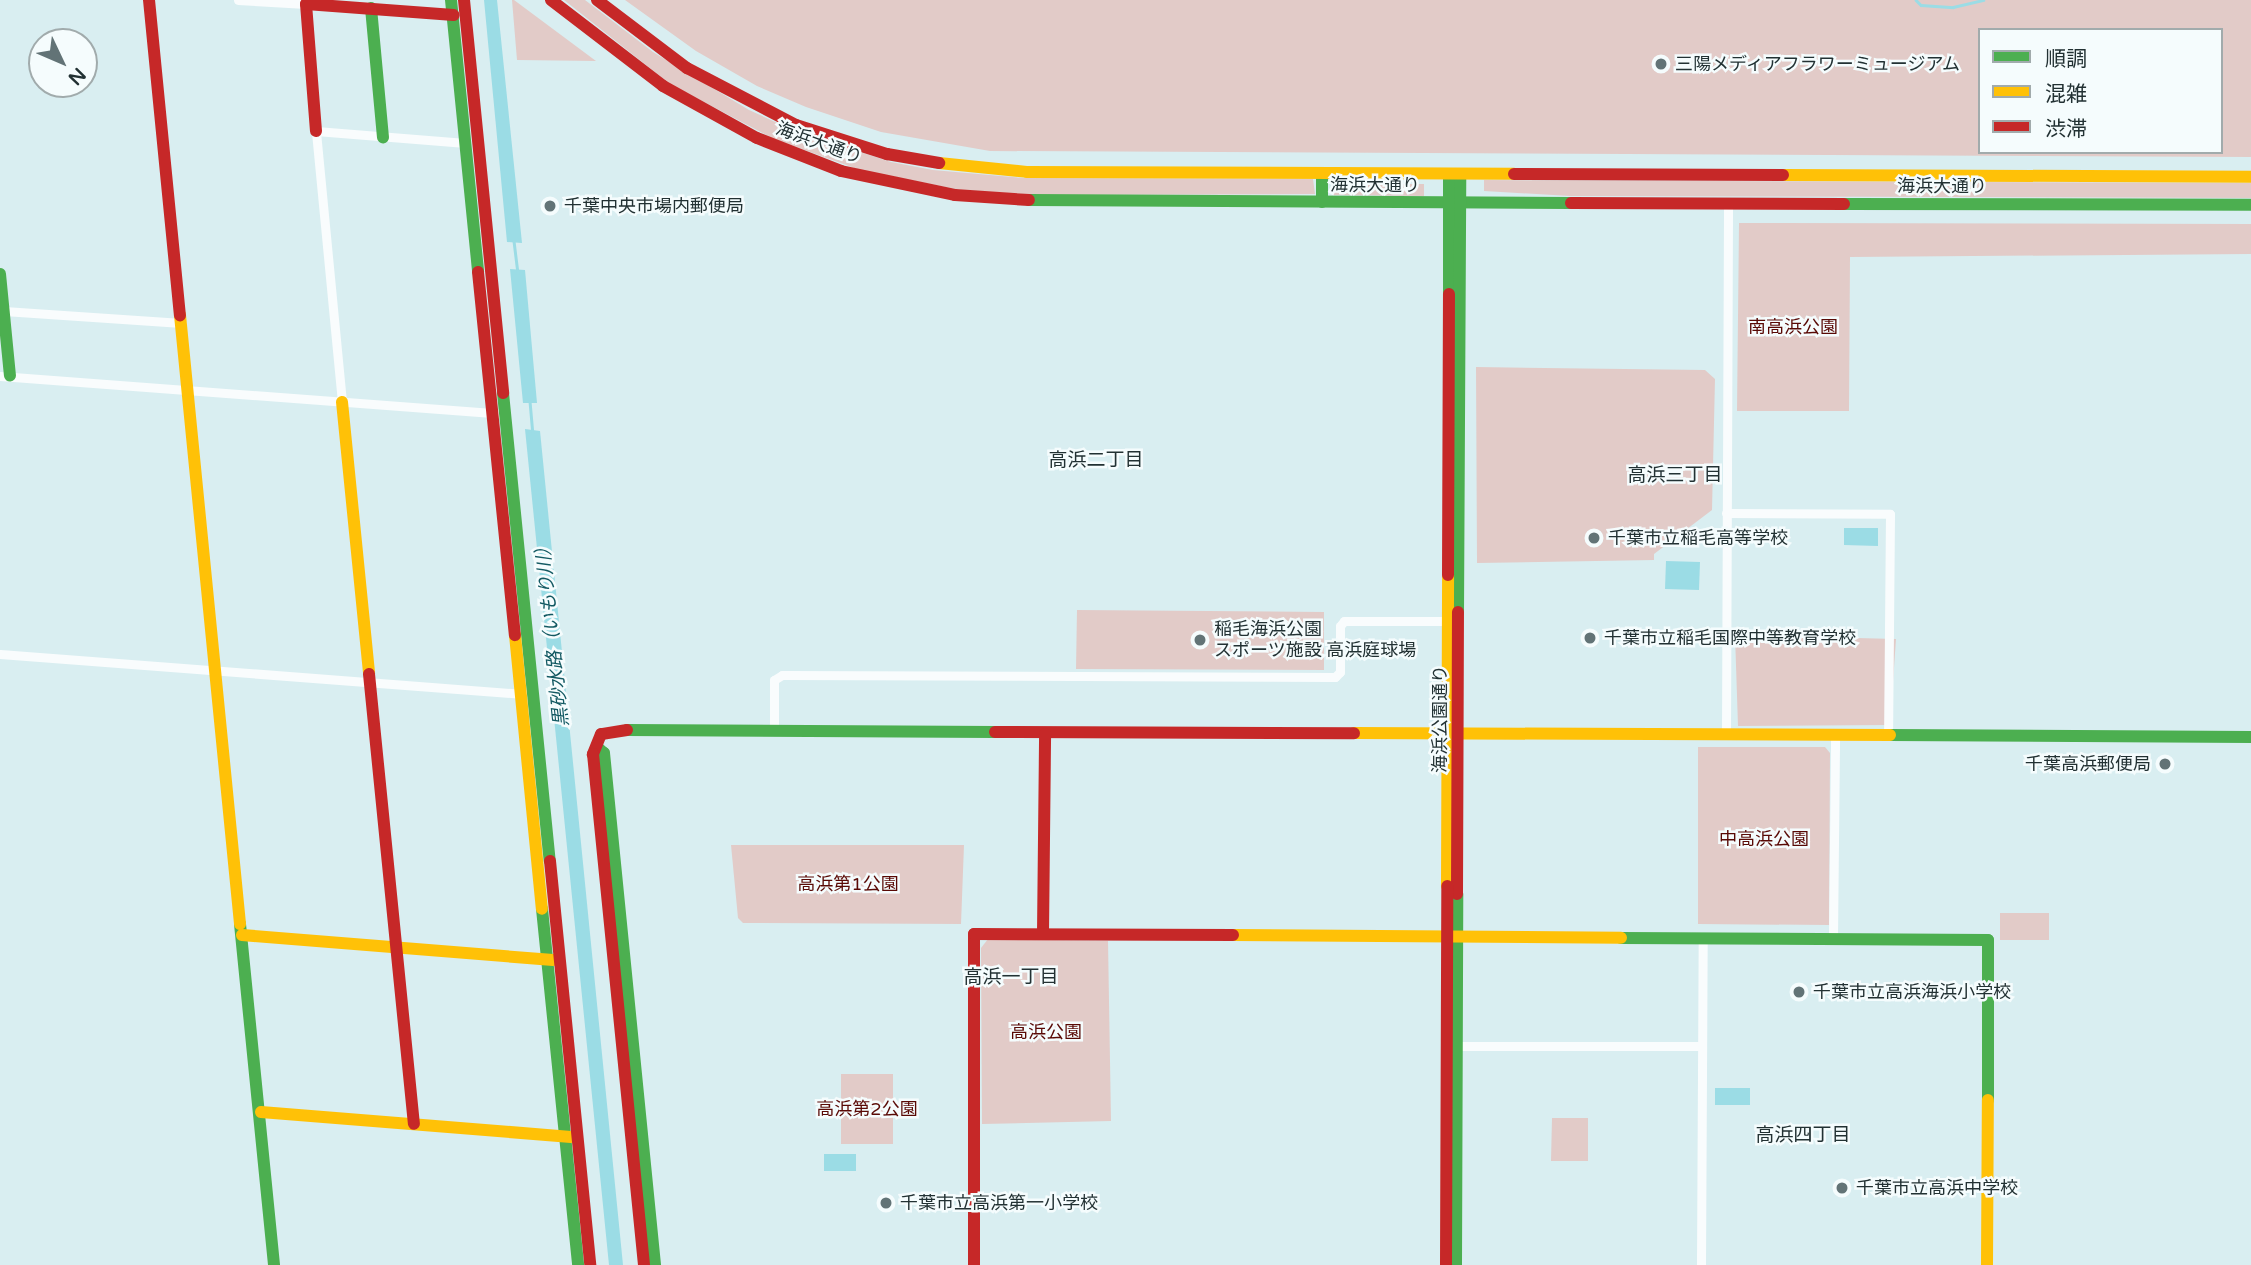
<!DOCTYPE html>
<meta charset="utf-8">
<style>
body{margin:0}
#map{position:relative;width:2251px;height:1265px;overflow:hidden;background:#d9eef1;font-family:"Varela Round","Noto Sans JP",sans-serif}
div>[style]{position:absolute}
[style*='--x']{left:calc(var(--x)*1px);top:calc(var(--y)*1px);width:calc(var(--w)*1px);rotate:calc(var(--a)*1deg)}
.green>*{inset:0;background:#e2cbc8}
.water>*{inset:0;background:#9bdce5}
.stream>*{height:2.5px;margin:-1.25px;padding:0 1.25px;transform-origin:1.25px;border-radius:1.25px;background:#9bdce5}
.street>*{height:9px;margin:-4.5px;padding:0 4.5px;transform-origin:4.5px;border-radius:4.5px;background:#f9fcfd}
.fast>*{height:12px;margin:-6px;padding:0 6px;transform-origin:6px;border-radius:6px;background:#4caf50}
.slow>*{height:12px;margin:-6px;padding:0 6px;transform-origin:6px;border-radius:6px;background:#ffc107}
.jam>*{height:12px;margin:-6px;padding:0 6px;transform-origin:6px;border-radius:6px;background:#c62828}
.dots>*{width:19px;height:19px;translate:-50% -50%;box-sizing:border-box;border:4px solid #f5fcfd;border-radius:50%}
span{translate:-50% -50%;white-space:nowrap;text-align:center;line-height:1.15;-webkit-text-stroke:5px #f5fcfd;paint-order:stroke}
.poi-label{font-size:18px;color:#223133}
.left{translate:0 -50%;text-align:left}
.right{translate:-100% -50%;text-align:right}
.street-label{font-size:18px;color:#223133}
.park-label{font-size:18px;color:#590905}
.neighbourhood-label{font-size:19px;color:#223133}
.water-label{font-size:19px;color:#125962;font-style:italic}
.legend{position:absolute;left:1978px;top:28px;width:245px;height:126px;box-sizing:border-box;background:#f5fcfd;border:2px solid #a1abac;margin:0;padding:9px 12px;list-style:none;font-size:21px;color:#223133}
.legend li{display:flex;align-items:center;gap:14px;height:35px}
.legend b{width:35px;border:2px solid #a1abac}
.north{position:absolute;left:28px;top:28px;width:70px;height:70px;box-sizing:border-box;background:#f5fcfd;border:2px solid #a1abac;border-radius:50%;rotate:134deg;font-size:19px;font-weight:700;line-height:28px;text-align:center;color:#223133}
.north::after{content:'';display:block;margin:auto;width:24px;height:32px;background:#627376;clip-path:polygon(50% 0,100% 100%,50% 72%,0 100%)}
</style>
<div id="map">
<div class="green">
<div style="clip-path:polygon(512px 0,514px 0,596px 61px,517px 60px)"></div>
<div style="clip-path:polygon(564px 0,585px 0,653px 52px,749px 110px,795px 131px,891px 162px,933px 170px,1023px 178px,1313px 179px,1315px 194px,1037px 195px,961px 190px,860px 170px,774px 139px,670px 84px)"></div>
<div style="clip-path:polygon(evenodd,625px 0,2251px 0,2251px 157px,990px 151px,881px 132px,806px 107px,757px 86px,696px 51px,625px 0,1980px 30px,2221px 30px,2221px 152px,1980px 152px,1980px 30px)"></div>
<div style="clip-path:polygon(1333px 180px,1367px 184px,1424px 184px,1424px 196px,1333px 195px)"></div>
<div style="clip-path:polygon(1484px 180px,2251px 183px,2251px 198px,1570px 196px,1484px 191px)"></div>
<div style="clip-path:polygon(1739px 223px,2251px 224px,2251px 254px,1850px 257px,1849px 411px,1737px 411px)"></div>
<div style="clip-path:polygon(1476px 367px,1705px 370px,1715px 379px,1712px 510px,1654px 554px,1654px 560px,1477px 563px)"></div>
<div style="clip-path:polygon(1077px 610px,1324px 612px,1324px 670px,1076px 669px)"></div>
<div style="clip-path:polygon(1735px 635px,1896px 639px,1890px 725px,1738px 726px)"></div>
<div style="clip-path:polygon(1698px 747px,1825px 747px,1830px 753px,1829px 925px,1698px 924px)"></div>
<div style="clip-path:polygon(731px 845px,964px 845px,961px 924px,743px 923px,738px 918px)"></div>
<div style="clip-path:polygon(2000px 913px,2049px 913px,2049px 940px,2000px 940px)"></div>
<div style="clip-path:polygon(988px 939px,1108px 941px,1111px 1121px,982px 1124px,981px 948px)"></div>
<div style="clip-path:polygon(841px 1074px,893px 1074px,893px 1144px,841px 1144px)"></div>
<div style="clip-path:polygon(1552px 1118px,1588px 1118px,1588px 1161px,1551px 1161px)"></div>
</div>
<div class="water">
<div style="clip-path:polygon(484px 0,497px 0,522px 243px,507px 242px)"></div>
<div style="clip-path:polygon(510px 269px,525px 270px,537px 403px,523px 403px)"></div>
<div style="clip-path:polygon(525px 429px,540px 431px,623px 1265px,609px 1265px)"></div>
<div style="clip-path:polygon(1844px 528px,1878px 528px,1878px 546px,1844px 545px)"></div>
<div style="clip-path:polygon(1666px 561px,1700px 562px,1699px 590px,1665px 589px)"></div>
<div style="clip-path:polygon(1715px 1088px,1750px 1088px,1750px 1105px,1715px 1105px)"></div>
<div style="clip-path:polygon(824px 1154px,856px 1154px,856px 1171px,824px 1171px)"></div>
</div>
<div class="stream">
<div style="--x:1916;--y:0;--w:7;--a:45"></div>
<div style="--x:1921;--y:5;--w:32;--a:4"></div>
<div style="--x:1953;--y:7;--w:31;--a:-13"></div>
<div style="--x:514;--y:241;--w:32;--a:83"></div>
<div style="--x:530;--y:401;--w:32;--a:85"></div>
</div>
<div class="street">
<div style="--x:238;--y:0;--w:68;--a:3.4"></div>
<div style="--x:4;--y:311;--w:178;--a:3.9"></div>
<div style="--x:0;--y:376;--w:507;--a:4.29"></div>
<div style="--x:342;--y:402;--w:272;--a:-95.5"></div>
<div style="--x:316;--y:131;--w:150;--a:4.6"></div>
<div style="--x:1726;--y:513;--w:164;--a:0.3"></div>
<div style="--x:1890;--y:514;--w:222;--a:90.5"></div>
<div style="--x:0;--y:654;--w:526;--a:4.37"></div>
<div style="--x:774;--y:731;--w:51;--a:-90"></div>
<div style="--x:774;--y:680;--w:9;--a:-32"></div>
<div style="--x:782;--y:675;--w:553;--a:0.21"></div>
<div style="--x:1335;--y:677;--w:7;--a:-45"></div>
<div style="--x:1340;--y:672;--w:46;--a:-90"></div>
<div style="--x:1340;--y:626;--w:6;--a:-51"></div>
<div style="--x:1344;--y:621;--w:104;--a:0"></div>
<div style="--x:1726;--y:734;--w:531;--a:-89.78"></div>
<div style="--x:1833;--y:937;--w:201;--a:-89.4"></div>
<div style="--x:1457;--y:1046;--w:245;--a:0"></div>
<div style="--x:1701;--y:1265;--w:328;--a:-89.7"></div>
</div>
<div class="fast">
<div style="--x:451;--y:0;--w:273;--a:84.3"></div>
<div style="--x:371;--y:8;--w:130;--a:84.7"></div>
<div style="--x:1322;--y:174;--w:28;--a:90"></div>
<div style="--x:1029;--y:200;--w:542;--a:0.32"></div>
<div style="--x:1844;--y:204;--w:407;--a:0.1"></div>
<div style="--x:0;--y:274;--w:102;--a:84.4"></div>
<div style="--x:1449;--y:294;--w:120;--a:-90"></div>
<div style="--x:503;--y:393;--w:470;--a:84.3"></div>
<div style="--x:1458;--y:612;--w:438;--a:-89.7"></div>
<div style="--x:627;--y:730;--w:368;--a:0.3"></div>
<div style="--x:1890;--y:735;--w:361;--a:0.3"></div>
<div style="--x:597;--y:747;--w:9;--a:41"></div>
<div style="--x:604;--y:753;--w:515;--a:84.31"></div>
<div style="--x:542;--y:909;--w:358;--a:84.2"></div>
<div style="--x:240;--y:924;--w:343;--a:84.3"></div>
<div style="--x:1621;--y:938;--w:367;--a:0.3"></div>
<div style="--x:1988;--y:940;--w:160;--a:90"></div>
<div style="--x:1456;--y:1265;--w:371;--a:-89.8"></div>
</div>
<div class="slow">
<div style="--x:939;--y:163;--w:88;--a:5.8"></div>
<div style="--x:1027;--y:172;--w:487;--a:0.2"></div>
<div style="--x:1783;--y:175;--w:468;--a:0.2"></div>
<div style="--x:180;--y:315;--w:612;--a:84.37"></div>
<div style="--x:342;--y:402;--w:273;--a:84.3"></div>
<div style="--x:515;--y:635;--w:275;--a:84.4"></div>
<div style="--x:1354;--y:733;--w:536;--a:0.21"></div>
<div style="--x:1447;--y:886;--w:311;--a:-89.8"></div>
<div style="--x:242;--y:935;--w:312;--a:4.6"></div>
<div style="--x:1233;--y:935;--w:388;--a:0.4"></div>
<div style="--x:261;--y:1112;--w:311;--a:4.6"></div>
<div style="--x:1987;--y:1265;--w:165;--a:-89.7"></div>
</div>
<div class="jam">
<div style="--x:149;--y:0;--w:317;--a:84.4"></div>
<div style="--x:464;--y:0;--w:395;--a:84.3"></div>
<div style="--x:551;--y:0;--w:141;--a:37.5"></div>
<div style="--x:663;--y:86;--w:107;--a:29"></div>
<div style="--x:757;--y:138;--w:90;--a:21.4"></div>
<div style="--x:841;--y:171;--w:116;--a:11.9"></div>
<div style="--x:955;--y:195;--w:74;--a:3.9"></div>
<div style="--x:597;--y:0;--w:113;--a:37.1"></div>
<div style="--x:687;--y:68;--w:123;--a:27.6"></div>
<div style="--x:796;--y:125;--w:96;--a:17.7"></div>
<div style="--x:887;--y:154;--w:53;--a:9.8"></div>
<div style="--x:316;--y:131;--w:127;--a:-94.5"></div>
<div style="--x:306;--y:4;--w:148;--a:4.3"></div>
<div style="--x:1514;--y:174;--w:269;--a:0.2"></div>
<div style="--x:1571;--y:203;--w:273;--a:0.2"></div>
<div style="--x:478;--y:272;--w:365;--a:84.2"></div>
<div style="--x:1448;--y:575;--w:281;--a:-89.8"></div>
<div style="--x:369;--y:674;--w:452;--a:84.3"></div>
<div style="--x:627;--y:730;--w:26;--a:171"></div>
<div style="--x:601;--y:734;--w:22;--a:112"></div>
<div style="--x:593;--y:754;--w:514;--a:84.3"></div>
<div style="--x:995;--y:732;--w:359;--a:0.2"></div>
<div style="--x:550;--y:861;--w:406;--a:84.3"></div>
<div style="--x:1457;--y:894;--w:282;--a:-89.8"></div>
<div style="--x:1043;--y:934;--w:200;--a:-89.4"></div>
<div style="--x:974;--y:1265;--w:331;--a:-90"></div>
<div style="--x:974;--y:934;--w:259;--a:0.2"></div>
<div style="--x:1446;--y:1265;--w:379;--a:-89.8"></div>
</div>
<div class="dots">
<div style="left:1661px;top:64px;background:#627376"></div>
<div style="left:550px;top:206px;background:#627376"></div>
<div style="left:1594px;top:538px;background:#627376"></div>
<div style="left:1590px;top:638px;background:#627376"></div>
<div style="left:1200px;top:640px;background:#627376"></div>
<div style="left:2165px;top:764px;background:#627376"></div>
<div style="left:1799px;top:992px;background:#627376"></div>
<div style="left:1842px;top:1188px;background:#627376"></div>
<div style="left:886px;top:1203px;background:#627376"></div>
</div>
<div class="poi-label">
<span class="left" style="left:1675px;top:64px">三陽メディアフラワーミュージアム</span>
<span class="left" style="left:564px;top:206px">千葉中央市場内郵便局</span>
<span class="left" style="left:1608px;top:538px">千葉市立稲毛高等学校</span>
<span class="left" style="left:1214px;top:640px">稲毛海浜公園<br>スポーツ施設 高浜庭球場</span>
<span class="left" style="left:1604px;top:638px">千葉市立稲毛国際中等教育学校</span>
<span class="right" style="left:2151px;top:764px">千葉高浜郵便局</span>
<span class="left" style="left:1813px;top:992px">千葉市立高浜海浜小学校</span>
<span class="left" style="left:1856px;top:1188px">千葉市立高浜中学校</span>
<span class="left" style="left:900px;top:1203px">千葉市立高浜第一小学校</span>
</div>
<div class="street-label">
<span style="left:819px;top:143px;rotate:20deg">海浜大通り</span>
<span style="left:1375px;top:185px">海浜大通り</span>
<span style="left:1942px;top:186px">海浜大通り</span>
<span style="left:1440px;top:719px;rotate:-90deg">海浜公園通り</span>
</div>
<div class="park-label">
<span style="left:1793px;top:327px">南高浜公園</span>
<span style="left:1764px;top:839px">中高浜公園</span>
<span style="left:848px;top:884px">高浜第1公園</span>
<span style="left:1046px;top:1032px">高浜公園</span>
<span style="left:867px;top:1109px">高浜第2公園</span>
</div>
<div class="neighbourhood-label">
<span style="left:1096px;top:461px">高浜二丁目</span>
<span style="left:1675px;top:476px">高浜三丁目</span>
<span style="left:1011px;top:978px">高浜一丁目</span>
<span style="left:1803px;top:1136px">高浜四丁目</span>
</div>
<div class="water-label">
<span style="left:553px;top:632px;rotate:-96deg">黒砂水路（いもり川）</span>
</div>
<ul class="legend">
<li><b style="height:9px;background:#4caf50"></b>順調</li>
<li><b style="height:9px;background:#ffc107"></b>混雑</li>
<li><b style="height:9px;background:#c62828"></b>渋滞</li>
</ul>
<div class="north">N</div>
</div>
